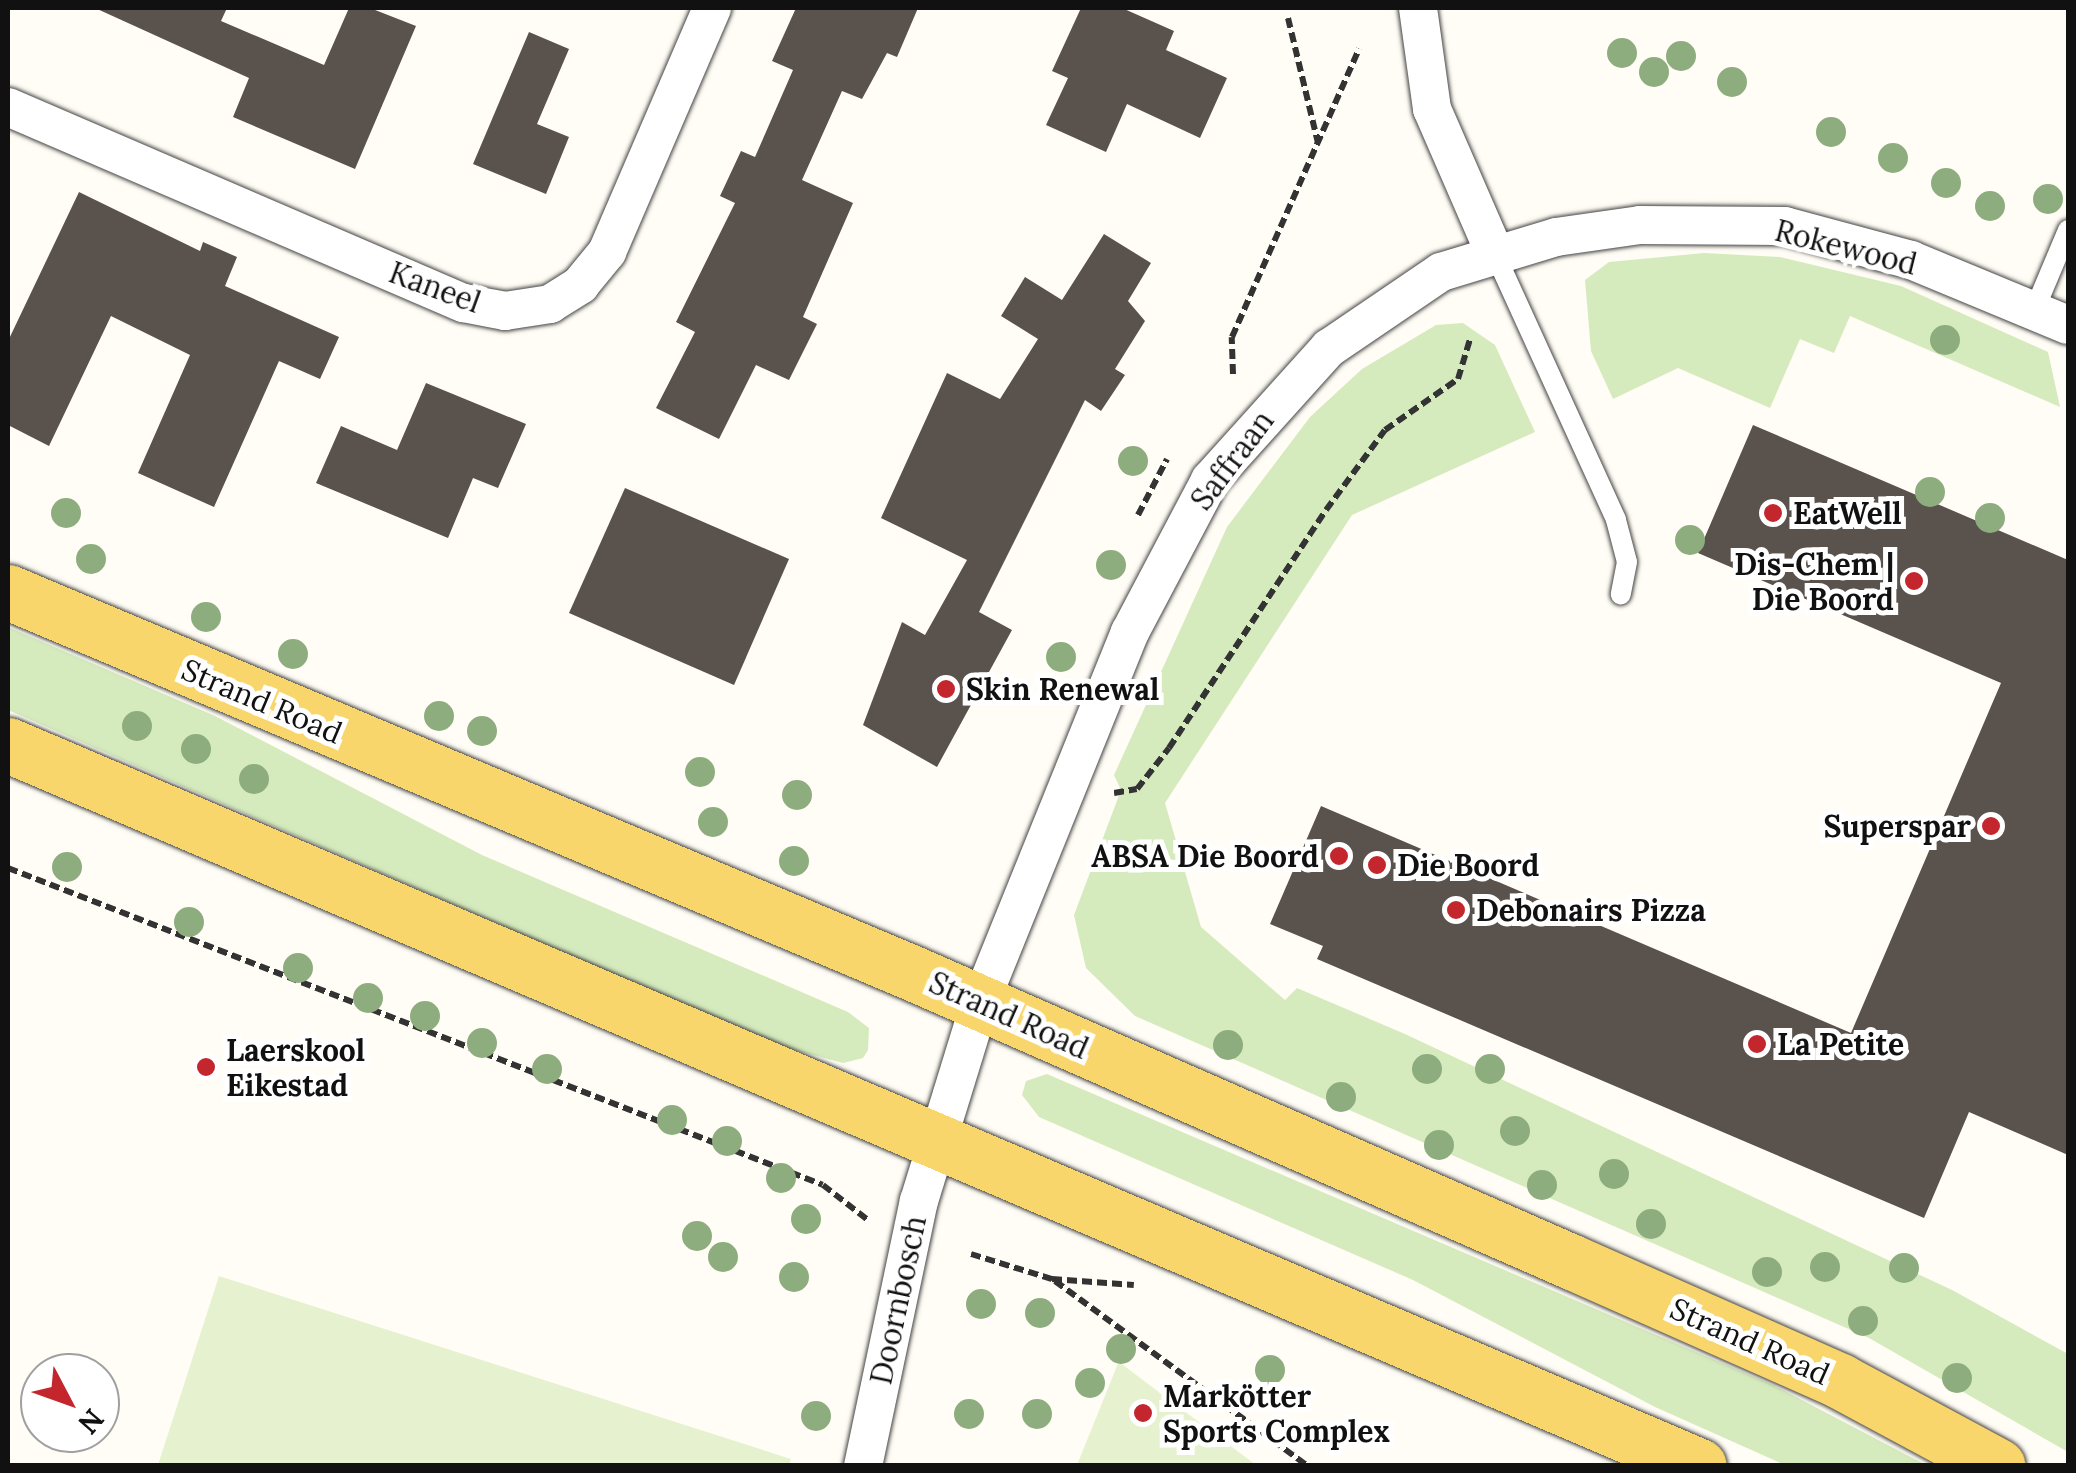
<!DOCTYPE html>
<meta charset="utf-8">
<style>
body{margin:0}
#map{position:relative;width:2076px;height:1473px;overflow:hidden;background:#fffdf5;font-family:Lora,serif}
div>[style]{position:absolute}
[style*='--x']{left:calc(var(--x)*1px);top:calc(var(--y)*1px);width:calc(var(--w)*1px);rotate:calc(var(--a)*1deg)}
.green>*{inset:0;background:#d5ebbd}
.pitch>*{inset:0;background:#e6f2cf}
.building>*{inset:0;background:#5a524d}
.path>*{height:6px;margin-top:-3px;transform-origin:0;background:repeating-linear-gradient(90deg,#333 0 10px,transparent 0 15px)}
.roads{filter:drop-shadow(0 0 2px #444) drop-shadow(0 0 2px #444)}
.service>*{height:20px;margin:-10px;padding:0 10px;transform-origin:10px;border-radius:10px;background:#fff}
.minor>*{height:38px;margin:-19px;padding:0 19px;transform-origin:19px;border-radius:19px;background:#fff}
.primary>*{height:55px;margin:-27.5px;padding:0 27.5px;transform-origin:27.5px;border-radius:27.5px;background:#f9d66b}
.trees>*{width:30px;height:30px;margin:-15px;border-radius:50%;background:#8dad7f}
.dots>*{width:28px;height:28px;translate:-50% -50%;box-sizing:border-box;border:5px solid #fff;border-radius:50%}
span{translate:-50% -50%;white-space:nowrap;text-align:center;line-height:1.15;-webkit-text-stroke:10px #fff;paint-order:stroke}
.street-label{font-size:30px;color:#111}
.poi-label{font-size:30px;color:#111;font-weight:700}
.left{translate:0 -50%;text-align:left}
.right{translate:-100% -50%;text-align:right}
.frame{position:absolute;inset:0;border:10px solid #111;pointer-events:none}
.north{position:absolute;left:20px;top:1353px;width:100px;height:100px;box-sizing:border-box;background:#fff;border:2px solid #a0a0a0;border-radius:50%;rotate:131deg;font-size:28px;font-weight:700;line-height:40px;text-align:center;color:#111}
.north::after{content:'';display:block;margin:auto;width:35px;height:45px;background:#c4262e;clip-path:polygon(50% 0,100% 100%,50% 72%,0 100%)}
</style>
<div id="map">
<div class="green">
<div style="clip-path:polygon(1704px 253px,1780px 257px,1901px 286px,2048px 352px,2060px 407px,1850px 316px,1834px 353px,1800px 339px,1770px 408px,1678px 368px,1613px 399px,1591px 351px,1585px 280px,1609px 262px)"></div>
<div style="clip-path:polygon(1463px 323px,1495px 345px,1535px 432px,1352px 515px,1165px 803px,1201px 927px,1285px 1000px,1297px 988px,1405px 1034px,1952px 1290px,2068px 1354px,2068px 1452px,1869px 1338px,1135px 1016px,1086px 968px,1074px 915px,1121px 790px,1114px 775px,1227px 527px,1310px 417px,1362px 369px,1436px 325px)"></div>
<div style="clip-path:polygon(8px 627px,215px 716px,482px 855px,848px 1012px,869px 1028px,868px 1050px,863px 1058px,843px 1063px,776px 1045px,8px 710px)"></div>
<div style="clip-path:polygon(1047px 1074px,1773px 1385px,1926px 1465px,1785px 1465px,1655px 1407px,1413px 1280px,1039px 1117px,1022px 1095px,1026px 1081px)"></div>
</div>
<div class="pitch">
<div style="clip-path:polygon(219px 1276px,791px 1459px,789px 1465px,158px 1465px)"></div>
<div style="clip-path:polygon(1119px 1361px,1119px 1362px,1256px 1465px,1077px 1465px)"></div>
</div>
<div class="building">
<div style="clip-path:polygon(95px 8px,227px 8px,221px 21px,324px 65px,349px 8px,370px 8px,416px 26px,355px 169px,233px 117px,249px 78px)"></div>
<div style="clip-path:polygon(796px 8px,918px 8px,897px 57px,887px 53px,862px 99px,842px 91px,802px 180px,853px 203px,803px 317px,817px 324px,789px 380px,756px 365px,719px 439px,656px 408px,695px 332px,676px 322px,735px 203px,720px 196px,741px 151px,755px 157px,793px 70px,772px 61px)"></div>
<div style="clip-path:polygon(1081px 8px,1122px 8px,1174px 31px,1166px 50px,1227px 78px,1200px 138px,1127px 104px,1106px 152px,1046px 125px,1068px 78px,1052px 71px)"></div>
<div style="clip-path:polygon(529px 32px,569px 49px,537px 124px,569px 137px,546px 194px,473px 164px)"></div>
<div style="clip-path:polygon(79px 192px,200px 251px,203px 242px,237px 257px,225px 286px,339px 337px,320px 379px,279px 361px,214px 507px,138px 473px,190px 355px,111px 316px,49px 446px,8px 425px,8px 341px)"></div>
<div style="clip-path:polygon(1104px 234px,1151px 263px,1128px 301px,1145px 321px,1115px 369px,1125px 375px,1101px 411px,1085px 400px,979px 612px,1012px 630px,937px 767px,863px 725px,902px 622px,925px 635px,967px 560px,881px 518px,947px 373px,1000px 399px,1038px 339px,1001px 316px,1025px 277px,1062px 300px)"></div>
<div style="clip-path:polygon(426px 383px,526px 424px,498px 488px,473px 478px,448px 538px,316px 483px,341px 426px,397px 450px)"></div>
<div style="clip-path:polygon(1753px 425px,2068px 560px,2068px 1155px,1969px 1112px,1924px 1218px,1317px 959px,1323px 946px,1270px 924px,1321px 806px,1851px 1033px,2001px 683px,1698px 553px)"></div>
<div style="clip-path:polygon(625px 488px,789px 559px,734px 685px,569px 613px)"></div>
</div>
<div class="path">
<div style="--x:1288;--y:18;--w:129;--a:76.5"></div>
<div style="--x:1233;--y:374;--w:37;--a:-92"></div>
<div style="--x:1232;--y:337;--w:315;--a:-66.2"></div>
<div style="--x:1138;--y:515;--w:63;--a:-62.6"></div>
<div style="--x:1114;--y:793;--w:23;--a:-10"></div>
<div style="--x:1137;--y:789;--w:52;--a:-52"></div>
<div style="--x:1169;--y:748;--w:285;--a:-56.6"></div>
<div style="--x:1326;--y:510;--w:99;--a:-53.6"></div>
<div style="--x:1385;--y:430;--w:89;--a:-34.9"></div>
<div style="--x:1458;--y:379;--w:42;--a:-73.3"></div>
<div style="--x:8;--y:868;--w:874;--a:21.25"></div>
<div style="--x:823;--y:1185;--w:58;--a:38"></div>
<div style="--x:971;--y:1254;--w:85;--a:17.2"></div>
<div style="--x:1052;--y:1279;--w:82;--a:4.2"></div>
<div style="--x:1055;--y:1281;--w:313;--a:36.2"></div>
</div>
<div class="roads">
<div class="service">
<div style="--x:1495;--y:254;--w:292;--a:65.5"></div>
<div style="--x:1616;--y:520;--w:43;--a:75.3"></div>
<div style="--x:1627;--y:562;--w:33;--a:101"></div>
<div style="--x:2034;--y:311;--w:88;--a:-67.2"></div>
</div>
<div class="minor">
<div style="--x:1418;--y:8;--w:102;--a:82.1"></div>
<div style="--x:1432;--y:109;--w:158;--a:66.5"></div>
<div style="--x:8;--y:107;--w:496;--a:23.3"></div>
<div style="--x:464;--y:303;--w:42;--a:11"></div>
<div style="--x:505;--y:311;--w:46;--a:-8.8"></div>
<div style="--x:550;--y:304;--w:36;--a:-32"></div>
<div style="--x:580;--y:285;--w:43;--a:-50.7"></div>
<div style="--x:607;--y:252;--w:266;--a:-66.7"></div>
<div style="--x:863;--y:1466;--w:271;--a:-78.1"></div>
<div style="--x:919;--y:1201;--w:207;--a:-72.9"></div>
<div style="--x:980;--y:1003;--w:400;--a:-68"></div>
<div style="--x:1130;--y:632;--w:172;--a:-62.2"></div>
<div style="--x:1210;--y:480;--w:178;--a:-48"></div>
<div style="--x:1329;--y:348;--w:135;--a:-34.2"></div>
<div style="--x:1441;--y:272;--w:120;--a:-16.9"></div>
<div style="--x:1556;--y:237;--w:85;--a:-8.1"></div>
<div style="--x:1640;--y:225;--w:145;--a:0.4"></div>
<div style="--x:1785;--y:226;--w:131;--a:15.1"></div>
<div style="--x:1911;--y:260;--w:170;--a:22.5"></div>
</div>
<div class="primary">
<div style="--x:8;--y:592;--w:977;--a:22.84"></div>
<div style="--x:908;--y:971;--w:725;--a:23.67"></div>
<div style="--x:1572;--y:1262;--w:293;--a:23.9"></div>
<div style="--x:1840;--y:1381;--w:179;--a:28.3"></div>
<div style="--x:8;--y:745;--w:1838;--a:23.09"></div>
</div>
</div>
<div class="trees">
<div style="left:1622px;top:53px"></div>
<div style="left:1681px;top:56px"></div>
<div style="left:1654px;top:72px"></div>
<div style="left:1732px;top:82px"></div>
<div style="left:1831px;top:132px"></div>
<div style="left:1893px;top:158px"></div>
<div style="left:1946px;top:183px"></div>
<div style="left:2048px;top:199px"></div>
<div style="left:1990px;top:206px"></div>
<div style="left:1945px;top:340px"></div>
<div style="left:1133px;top:461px"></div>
<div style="left:1930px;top:492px"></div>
<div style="left:66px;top:513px"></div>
<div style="left:1990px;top:518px"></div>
<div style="left:1690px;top:540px"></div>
<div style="left:91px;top:559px"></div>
<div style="left:1111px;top:565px"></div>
<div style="left:206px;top:617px"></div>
<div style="left:293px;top:654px"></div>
<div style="left:1061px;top:657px"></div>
<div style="left:439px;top:716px"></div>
<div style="left:137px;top:726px"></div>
<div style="left:482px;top:731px"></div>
<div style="left:196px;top:749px"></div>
<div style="left:700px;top:772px"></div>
<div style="left:254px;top:779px"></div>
<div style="left:797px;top:795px"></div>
<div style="left:713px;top:822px"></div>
<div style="left:794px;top:861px"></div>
<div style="left:67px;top:867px"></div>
<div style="left:189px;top:922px"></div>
<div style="left:298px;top:968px"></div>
<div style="left:368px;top:998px"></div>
<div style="left:425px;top:1016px"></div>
<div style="left:482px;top:1043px"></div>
<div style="left:1228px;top:1045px"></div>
<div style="left:547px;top:1069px"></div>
<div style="left:1427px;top:1069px"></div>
<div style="left:1490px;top:1069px"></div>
<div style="left:1341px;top:1097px"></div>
<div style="left:672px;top:1120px"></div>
<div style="left:1515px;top:1131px"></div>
<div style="left:727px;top:1141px"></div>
<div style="left:1439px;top:1145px"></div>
<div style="left:1614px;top:1174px"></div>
<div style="left:781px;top:1178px"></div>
<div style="left:1542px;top:1185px"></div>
<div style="left:806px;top:1219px"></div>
<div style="left:1651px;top:1224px"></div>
<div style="left:697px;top:1236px"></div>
<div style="left:723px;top:1257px"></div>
<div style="left:1825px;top:1267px"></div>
<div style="left:1904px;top:1268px"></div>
<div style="left:1767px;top:1272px"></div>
<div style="left:794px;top:1277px"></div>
<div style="left:981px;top:1304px"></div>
<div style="left:1040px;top:1313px"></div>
<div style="left:1863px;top:1321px"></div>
<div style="left:1121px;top:1349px"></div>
<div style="left:1270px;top:1370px"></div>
<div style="left:1957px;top:1378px"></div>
<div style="left:1090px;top:1383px"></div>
<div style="left:969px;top:1414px"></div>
<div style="left:1037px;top:1414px"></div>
<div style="left:816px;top:1416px"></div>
</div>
<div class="dots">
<div style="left:1773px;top:513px;background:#c4262e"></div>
<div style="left:1914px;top:581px;background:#c4262e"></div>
<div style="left:946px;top:689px;background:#c4262e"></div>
<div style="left:1991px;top:826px;background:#c4262e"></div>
<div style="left:1339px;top:856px;background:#c4262e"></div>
<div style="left:1377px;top:865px;background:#c4262e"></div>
<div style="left:1456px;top:910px;background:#c4262e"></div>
<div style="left:1757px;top:1044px;background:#c4262e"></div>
<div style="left:206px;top:1067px;background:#c4262e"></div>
<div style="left:1143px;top:1413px;background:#c4262e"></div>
</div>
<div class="street-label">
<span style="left:1846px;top:247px;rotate:14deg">Rokewood</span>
<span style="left:435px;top:287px;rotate:20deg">Kaneel</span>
<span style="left:1232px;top:460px;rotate:-53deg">Saffraan</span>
<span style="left:262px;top:701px;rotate:23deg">Strand Road</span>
<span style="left:1009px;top:1015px;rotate:24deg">Strand Road</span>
<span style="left:898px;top:1300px;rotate:-78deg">Doornbosch</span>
<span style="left:1750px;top:1341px;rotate:24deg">Strand Road</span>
</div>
<div class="poi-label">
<span class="left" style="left:1793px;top:513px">EatWell</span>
<span class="right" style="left:1894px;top:581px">Dis-Chem |<br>Die Boord</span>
<span class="left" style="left:966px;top:689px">Skin Renewal</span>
<span class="right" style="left:1971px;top:826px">Superspar</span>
<span class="right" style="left:1319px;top:856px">ABSA Die Boord</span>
<span class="left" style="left:1397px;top:865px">Die Boord</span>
<span class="left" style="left:1476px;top:910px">Debonairs Pizza</span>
<span class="left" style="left:1777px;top:1044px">La Petite</span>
<span class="left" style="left:226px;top:1067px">Laerskool<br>Eikestad</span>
<span class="left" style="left:1163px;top:1413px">Markötter<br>Sports Complex</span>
</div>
<div class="frame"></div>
<div class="north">N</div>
</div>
